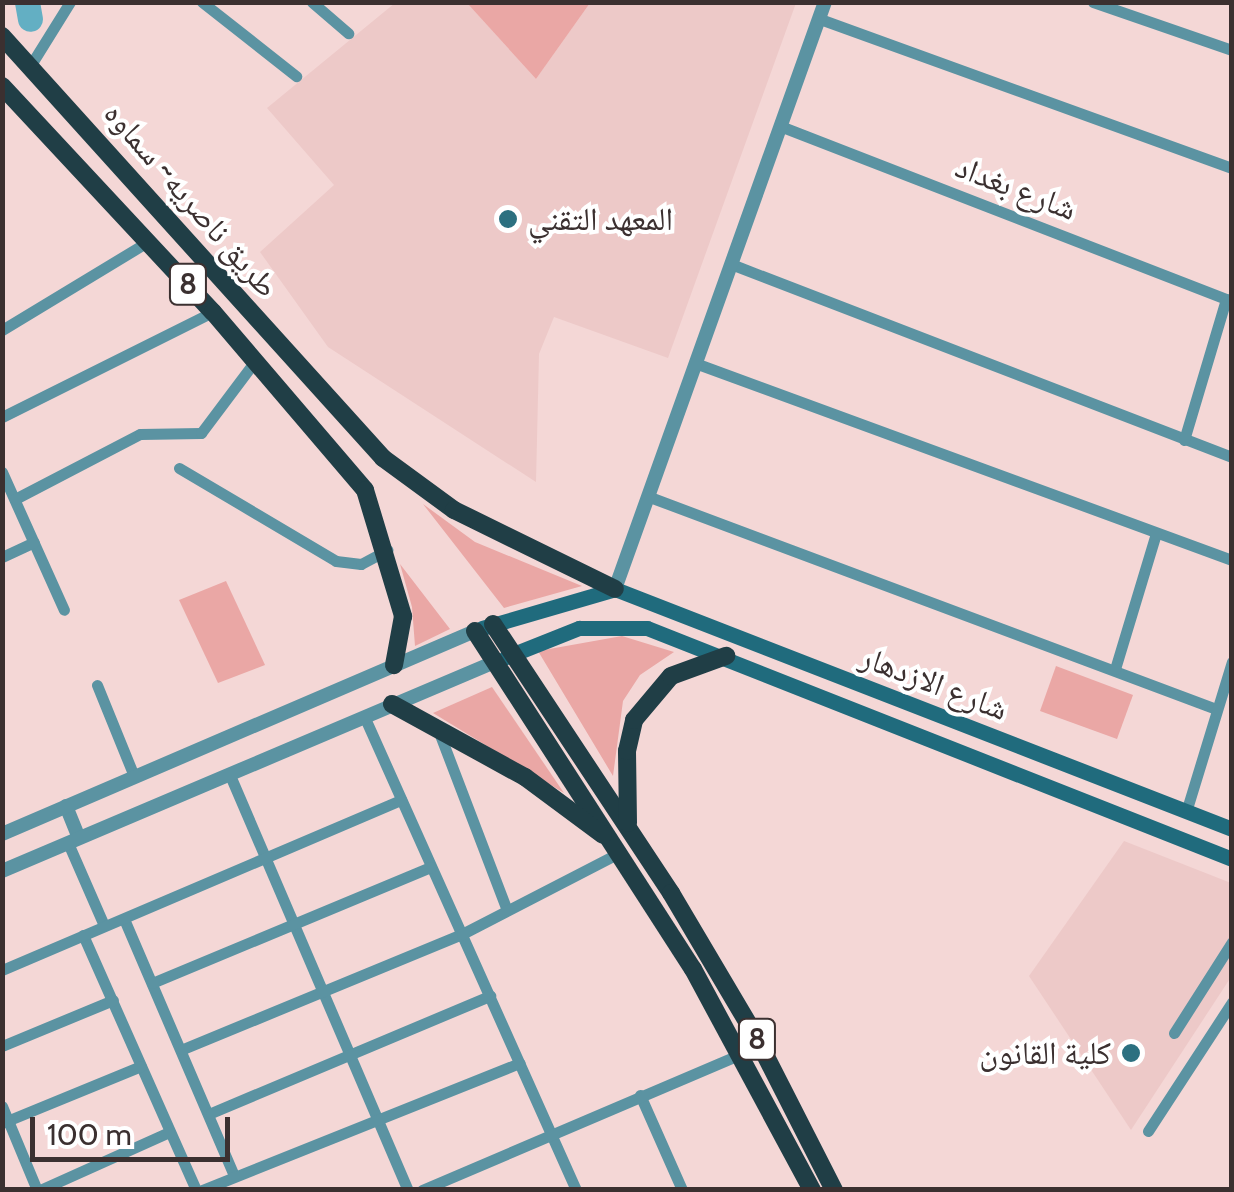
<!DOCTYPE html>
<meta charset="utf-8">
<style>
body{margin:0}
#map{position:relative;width:1234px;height:1192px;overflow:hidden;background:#f4d7d6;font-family:Cabin,"Noto Naskh Arabic",sans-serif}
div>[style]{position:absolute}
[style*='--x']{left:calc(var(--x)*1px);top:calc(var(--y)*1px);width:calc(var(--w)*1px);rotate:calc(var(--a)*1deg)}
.built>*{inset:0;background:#edc9c8}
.green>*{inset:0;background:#eaa7a5}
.river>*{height:25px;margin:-12.5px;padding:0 12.5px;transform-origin:12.5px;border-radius:12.5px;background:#63afc3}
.minor>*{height:11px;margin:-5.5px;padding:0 5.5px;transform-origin:5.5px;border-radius:5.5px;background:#5b93a2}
.tertiary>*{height:14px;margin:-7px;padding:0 7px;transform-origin:7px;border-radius:7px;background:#5b93a2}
.secondary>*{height:15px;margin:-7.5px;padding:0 7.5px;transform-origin:7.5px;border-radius:7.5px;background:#206b7d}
.trunk>*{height:18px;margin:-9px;padding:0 9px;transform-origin:9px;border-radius:9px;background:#203e46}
.dots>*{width:28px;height:28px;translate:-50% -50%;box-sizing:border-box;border:5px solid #fff;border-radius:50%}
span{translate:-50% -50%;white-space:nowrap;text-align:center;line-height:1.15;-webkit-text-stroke:8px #fff;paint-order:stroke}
.shield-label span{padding:2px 8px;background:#fff;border:2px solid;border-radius:8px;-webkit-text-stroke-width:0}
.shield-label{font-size:30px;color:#3b3030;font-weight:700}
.street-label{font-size:32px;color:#3b3030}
.poi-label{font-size:32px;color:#3b3030}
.left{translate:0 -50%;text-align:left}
.right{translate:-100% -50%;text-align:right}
.frame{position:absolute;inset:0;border:5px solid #3b3030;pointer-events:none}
.scale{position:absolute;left:30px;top:1117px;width:200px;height:45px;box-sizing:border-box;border:5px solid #3b3030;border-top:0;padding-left:12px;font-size:30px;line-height:35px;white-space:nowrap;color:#3b3030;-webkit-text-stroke:8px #fff;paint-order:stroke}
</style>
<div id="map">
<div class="built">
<div style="clip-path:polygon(395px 3px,467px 3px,536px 79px,590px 3px,796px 3px,668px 358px,554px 317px,539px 354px,536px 482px,328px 347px,260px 252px,334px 185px,267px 108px)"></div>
<div style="clip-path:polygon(1124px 841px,1231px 883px,1231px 977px,1131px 1130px,1029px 976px)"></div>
</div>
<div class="green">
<div style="clip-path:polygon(467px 3px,590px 3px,536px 79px)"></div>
<div style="clip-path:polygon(423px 504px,475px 542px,582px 586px,504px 608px)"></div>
<div style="clip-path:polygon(400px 564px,450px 629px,415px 646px,412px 607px)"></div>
<div style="clip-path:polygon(226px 581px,265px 665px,218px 683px,179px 600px)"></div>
<div style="clip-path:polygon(622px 636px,674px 652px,640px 675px,623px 701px,613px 776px,538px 651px)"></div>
<div style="clip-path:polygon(1056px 666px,1133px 695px,1117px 739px,1040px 711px)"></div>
<div style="clip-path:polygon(492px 687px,564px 793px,433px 713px)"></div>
</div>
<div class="river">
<div style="--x:27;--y:2;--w:17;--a:80"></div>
</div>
<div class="minor">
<div style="--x:202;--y:2;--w:120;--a:38.2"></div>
<div style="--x:312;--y:2;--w:48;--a:40.7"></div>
<div style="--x:1093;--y:2;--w:147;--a:19.1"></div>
<div style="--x:820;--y:19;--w:438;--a:19.9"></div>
<div style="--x:32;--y:63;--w:72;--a:-58.1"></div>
<div style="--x:780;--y:126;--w:485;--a:21.2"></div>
<div style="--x:731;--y:264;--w:537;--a:21.07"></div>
<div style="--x:2;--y:330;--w:172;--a:-31.2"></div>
<div style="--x:695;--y:363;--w:572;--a:20.15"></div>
<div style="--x:2;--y:417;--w:236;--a:-26.5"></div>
<div style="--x:1184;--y:440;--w:147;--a:-73.4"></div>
<div style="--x:179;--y:468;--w:182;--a:30.6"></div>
<div style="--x:336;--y:561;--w:25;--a:7"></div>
<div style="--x:361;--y:564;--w:30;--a:-28"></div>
<div style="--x:2;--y:472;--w:151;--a:65.8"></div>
<div style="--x:647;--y:496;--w:608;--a:20.52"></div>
<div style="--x:15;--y:499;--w:141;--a:-27.5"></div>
<div style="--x:140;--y:434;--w:61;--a:-0.9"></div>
<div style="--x:201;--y:433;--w:90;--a:-53.1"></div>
<div style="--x:2;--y:557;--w:35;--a:-25"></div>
<div style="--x:1115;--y:669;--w:142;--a:-73.2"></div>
<div style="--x:97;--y:685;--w:98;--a:67.9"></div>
<div style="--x:364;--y:716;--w:519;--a:65.9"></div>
<div style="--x:437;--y:727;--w:196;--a:69.1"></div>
<div style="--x:229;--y:773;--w:454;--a:66.8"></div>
<div style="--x:1186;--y:812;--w:157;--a:-73"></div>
<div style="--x:68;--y:843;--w:87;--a:66.4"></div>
<div style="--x:124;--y:919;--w:276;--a:66.8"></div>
<div style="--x:83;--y:935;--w:279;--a:66.1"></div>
<div style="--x:2;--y:970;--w:434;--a:-23.1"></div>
<div style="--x:152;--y:983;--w:302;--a:-22.6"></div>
<div style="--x:1174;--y:1033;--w:108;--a:-57.5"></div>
<div style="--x:2;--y:1046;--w:120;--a:-22.5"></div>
<div style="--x:183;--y:1049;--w:302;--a:-22.4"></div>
<div style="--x:462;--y:934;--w:179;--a:-27.3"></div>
<div style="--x:640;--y:1095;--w:104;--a:66.1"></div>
<div style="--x:2;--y:1106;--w:91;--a:67.4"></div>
<div style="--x:211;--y:1113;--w:303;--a:-22.8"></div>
<div style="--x:2;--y:1123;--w:150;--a:-22.3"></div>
<div style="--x:1148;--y:1131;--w:154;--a:-56.9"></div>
<div style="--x:40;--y:1190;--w:141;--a:-24.2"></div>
<div style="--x:202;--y:1190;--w:342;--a:-21.8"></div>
<div style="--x:422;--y:1190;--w:347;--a:-23.1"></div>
</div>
<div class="tertiary">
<div style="--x:615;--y:589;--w:623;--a:-70.32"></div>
<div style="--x:66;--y:806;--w:32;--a:68"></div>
<div style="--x:2;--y:834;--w:515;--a:-23.23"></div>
<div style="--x:2;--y:871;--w:538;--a:-22.99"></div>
</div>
<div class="secondary">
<div style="--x:482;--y:628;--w:139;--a:-16.3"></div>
<div style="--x:615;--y:589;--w:662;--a:21.25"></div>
<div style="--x:506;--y:657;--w:79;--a:-21.7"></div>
<div style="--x:579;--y:628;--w:68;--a:0"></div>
<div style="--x:647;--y:628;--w:629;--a:21.55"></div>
</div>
<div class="trunk">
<div style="--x:2;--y:36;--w:569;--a:47.92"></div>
<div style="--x:383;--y:458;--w:88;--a:36.2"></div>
<div style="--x:454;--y:510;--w:179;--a:26.1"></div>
<div style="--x:2;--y:86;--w:309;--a:47"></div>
<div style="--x:213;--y:312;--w:234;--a:49.5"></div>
<div style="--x:365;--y:490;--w:132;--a:73.2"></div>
<div style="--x:403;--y:616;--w:50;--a:100.4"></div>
<div style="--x:493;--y:624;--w:323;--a:56.5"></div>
<div style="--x:671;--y:893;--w:165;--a:59.4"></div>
<div style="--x:755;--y:1035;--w:174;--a:63"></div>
<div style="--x:475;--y:631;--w:402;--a:57.2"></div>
<div style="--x:693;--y:969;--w:251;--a:61.7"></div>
<div style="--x:392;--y:704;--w:152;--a:28.8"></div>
<div style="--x:525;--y:777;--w:97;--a:36.6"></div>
<div style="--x:628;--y:823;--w:72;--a:-90.8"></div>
<div style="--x:627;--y:751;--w:32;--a:-77"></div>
<div style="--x:634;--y:720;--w:57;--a:-49.9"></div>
<div style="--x:671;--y:676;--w:59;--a:-20"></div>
</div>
<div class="dots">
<div style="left:508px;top:219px;background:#2c7080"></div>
<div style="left:1131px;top:1053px;background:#2c7080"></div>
</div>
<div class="shield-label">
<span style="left:188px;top:284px">8</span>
<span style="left:757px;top:1039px">8</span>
</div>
<div class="street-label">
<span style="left:1016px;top:188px;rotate:21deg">شارع بغداد</span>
<span style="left:191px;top:200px;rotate:49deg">طريق ناصريه~ سماوه</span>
<span style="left:934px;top:683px;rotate:21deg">شارع الازدهار</span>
</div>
<div class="poi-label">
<span class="left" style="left:528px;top:219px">المعهد التقني</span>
<span class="right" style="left:1111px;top:1053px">كلية القانون</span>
</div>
<div class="frame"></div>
<div class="scale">100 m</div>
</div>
